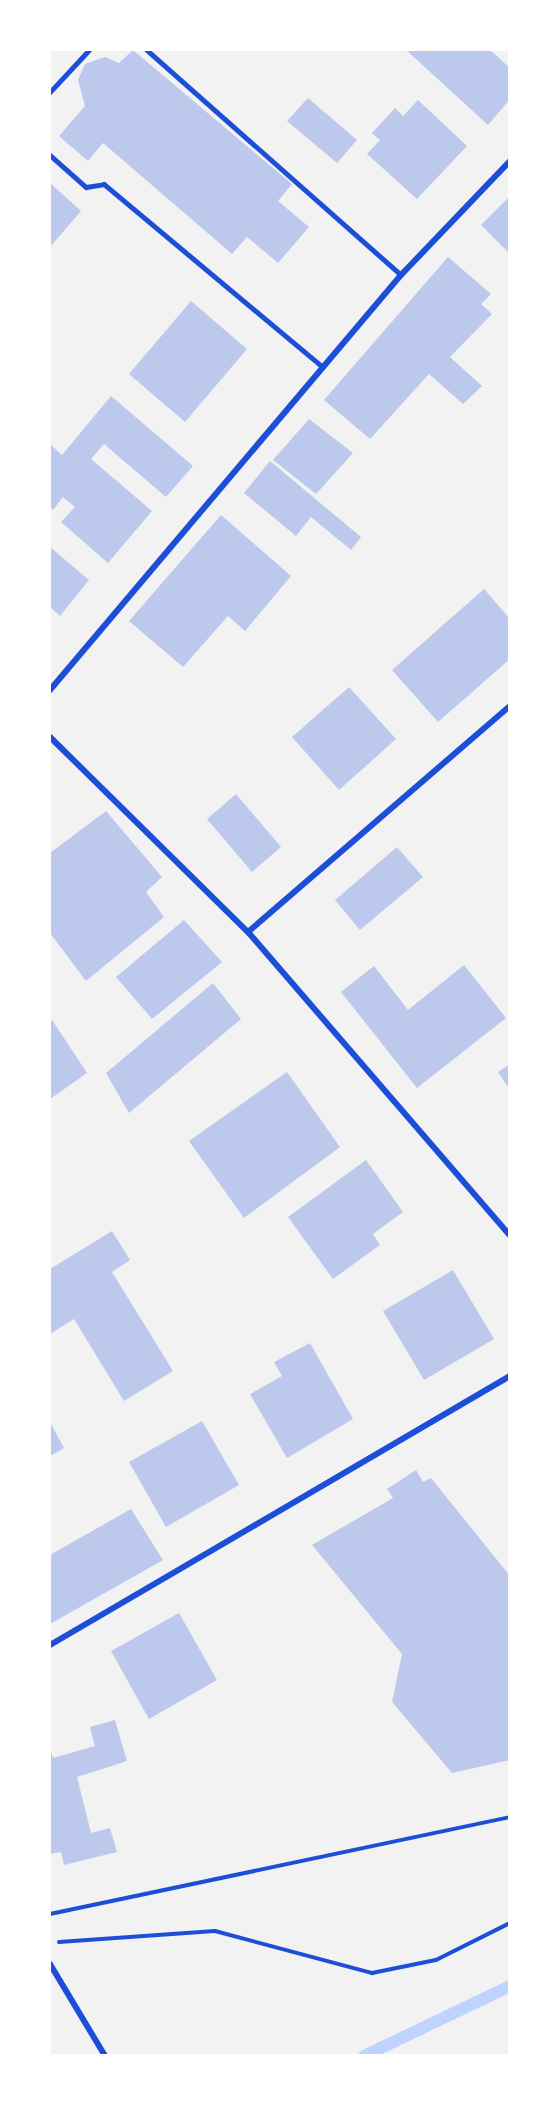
<!DOCTYPE html>
<style>
body{margin:0}
#map{position:relative;width:559px;height:2105px;overflow:hidden;background:#f2f2f2;font-family:"Space Grotesk",sans-serif}
div>[style]{position:absolute}
[style*='--x']{left:calc(var(--x)*1px);top:calc(var(--y)*1px);width:calc(var(--w)*1px);rotate:calc(var(--a)*1deg)}
.stream>*{height:12px;margin:-6px;padding:0 6px;transform-origin:6px;border-radius:6px;background:#bfd3fe}
.building>*{inset:0;background:#bdc9ec}
.path>*{height:4px;margin:-2px;padding:0 2px;transform-origin:2px;border-radius:2px;background:#1d4ed8}
.service>*{height:4.5px;margin:-2.25px;padding:0 2.25px;transform-origin:2.25px;border-radius:2.25px;background:#1d4ed8}
.minor>*{height:6px;margin:-3px;padding:0 3px;transform-origin:3px;border-radius:3px;background:#1d4ed8}
span{translate:-50% -50%;white-space:nowrap;text-align:center;line-height:1.15;-webkit-text-stroke:6px #fff;paint-order:stroke}
.frame{position:absolute;inset:0;border:51px solid #fff;pointer-events:none}
</style>
<div id="map">
<div class="stream">
<div style="--x:364;--y:2056;--w:162;--a:-25.6"></div>
</div>
<div class="building">
<div style="clip-path:polygon(133px 50px,292px 184px,278px 201px,309px 227px,278px 263px,247px 237px,232px 254px,103px 143px,88px 161px,59px 136px,85px 106px,78px 80px,85px 64px,105px 57px,119px 63px)"></div>
<div style="clip-path:polygon(406px 50px,490px 50px,510px 68px,510px 99px,488px 125px)"></div>
<div style="clip-path:polygon(308px 98px,357px 140px,337px 163px,287px 121px)"></div>
<div style="clip-path:polygon(418px 100px,467px 146px,417px 199px,367px 154px,380px 140px,372px 133px,395px 108px,403px 116px)"></div>
<div style="clip-path:polygon(50px 183px,81px 211px,50px 247px)"></div>
<div style="clip-path:polygon(510px 196px,510px 254px,481px 225px)"></div>
<div style="clip-path:polygon(448px 257px,491px 294px,481px 304px,492px 314px,450px 357px,482px 386px,463px 404px,429px 374px,370px 439px,324px 400px)"></div>
<div style="clip-path:polygon(191px 301px,247px 349px,185px 422px,129px 374px)"></div>
<div style="clip-path:polygon(111px 396px,193px 466px,166px 497px,104px 444px,91px 459px,152px 511px,108px 563px,61px 522px,75px 507px,63px 497px,53px 510px,50px 507px,50px 444px,62px 455px)"></div>
<div style="clip-path:polygon(309px 419px,353px 453px,316px 494px,273px 460px)"></div>
<div style="clip-path:polygon(270px 461px,361px 537px,351px 550px,311px 517px,296px 536px,244px 493px)"></div>
<div style="clip-path:polygon(221px 515px,291px 576px,245px 631px,228px 616px,183px 667px,129px 621px)"></div>
<div style="clip-path:polygon(50px 547px,89px 580px,60px 616px,50px 607px)"></div>
<div style="clip-path:polygon(484px 589px,510px 619px,510px 659px,438px 722px,392px 670px)"></div>
<div style="clip-path:polygon(349px 687px,396px 739px,339px 790px,292px 737px)"></div>
<div style="clip-path:polygon(236px 794px,281px 847px,252px 872px,207px 819px)"></div>
<div style="clip-path:polygon(106px 811px,162px 877px,146px 892px,164px 917px,86px 981px,50px 933px,50px 853px)"></div>
<div style="clip-path:polygon(397px 847px,423px 877px,360px 930px,335px 900px)"></div>
<div style="clip-path:polygon(184px 920px,222px 962px,152px 1019px,116px 977px)"></div>
<div style="clip-path:polygon(464px 965px,506px 1018px,417px 1088px,341px 992px,374px 966px,408px 1010px)"></div>
<div style="clip-path:polygon(213px 983px,241px 1019px,129px 1113px,106px 1073px)"></div>
<div style="clip-path:polygon(52px 1020px,87px 1073px,50px 1099px,50px 1022px)"></div>
<div style="clip-path:polygon(510px 1064px,510px 1090px,498px 1072px)"></div>
<div style="clip-path:polygon(287px 1072px,340px 1147px,244px 1218px,189px 1141px)"></div>
<div style="clip-path:polygon(366px 1160px,403px 1212px,373px 1234px,380px 1245px,333px 1279px,288px 1217px)"></div>
<div style="clip-path:polygon(112px 1231px,130px 1260px,112px 1272px,173px 1371px,124px 1401px,74px 1319px,50px 1334px,50px 1269px)"></div>
<div style="clip-path:polygon(453px 1270px,494px 1339px,424px 1380px,383px 1311px)"></div>
<div style="clip-path:polygon(310px 1343px,353px 1419px,287px 1458px,250px 1394px,282px 1376px,274px 1362px)"></div>
<div style="clip-path:polygon(202px 1421px,239px 1485px,166px 1527px,129px 1462px)"></div>
<div style="clip-path:polygon(50px 1422px,64px 1448px,50px 1456px)"></div>
<div style="clip-path:polygon(416px 1470px,423px 1482px,431px 1478px,510px 1576px,510px 1760px,452px 1773px,392px 1702px,402px 1654px,312px 1545px,393px 1498px,387px 1489px)"></div>
<div style="clip-path:polygon(131px 1509px,163px 1560px,50px 1624px,50px 1555px)"></div>
<div style="clip-path:polygon(179px 1613px,217px 1680px,149px 1719px,111px 1651px)"></div>
<div style="clip-path:polygon(115px 1720px,127px 1761px,77px 1777px,91px 1833px,110px 1828px,117px 1852px,64px 1865px,61px 1852px,50px 1854px,50px 1748px,53px 1758px,95px 1746px,90px 1727px)"></div>
</div>
<div class="path">
<div style="--x:50;--y:1914;--w:470;--a:-11.9"></div>
<div style="--x:59;--y:1942;--w:156;--a:-4"></div>
<div style="--x:215;--y:1931;--w:163;--a:15"></div>
<div style="--x:372;--y:1973;--w:65;--a:-11.5"></div>
<div style="--x:436;--y:1960;--w:83;--a:-26.6"></div>
</div>
<div class="service">
<div style="--x:147;--y:50;--w:339;--a:41.5"></div>
<div style="--x:50;--y:92;--w:57;--a:-47.1"></div>
<div style="--x:50;--y:155;--w:48;--a:41.6"></div>
<div style="--x:86;--y:187;--w:18;--a:-9"></div>
<div style="--x:104;--y:184;--w:284;--a:39.9"></div>
</div>
<div class="minor">
<div style="--x:50;--y:690;--w:544;--a:-49.78"></div>
<div style="--x:401;--y:275;--w:158;--a:-46.3"></div>
<div style="--x:50;--y:737;--w:278;--a:44.6"></div>
<div style="--x:248;--y:932;--w:401;--a:49.2"></div>
<div style="--x:248;--y:932;--w:346;--a:-40.8"></div>
<div style="--x:50;--y:1645;--w:533;--a:-30.32"></div>
<div style="--x:50;--y:1964;--w:107;--a:59.1"></div>
</div>
<div class="frame"></div>
</div>
